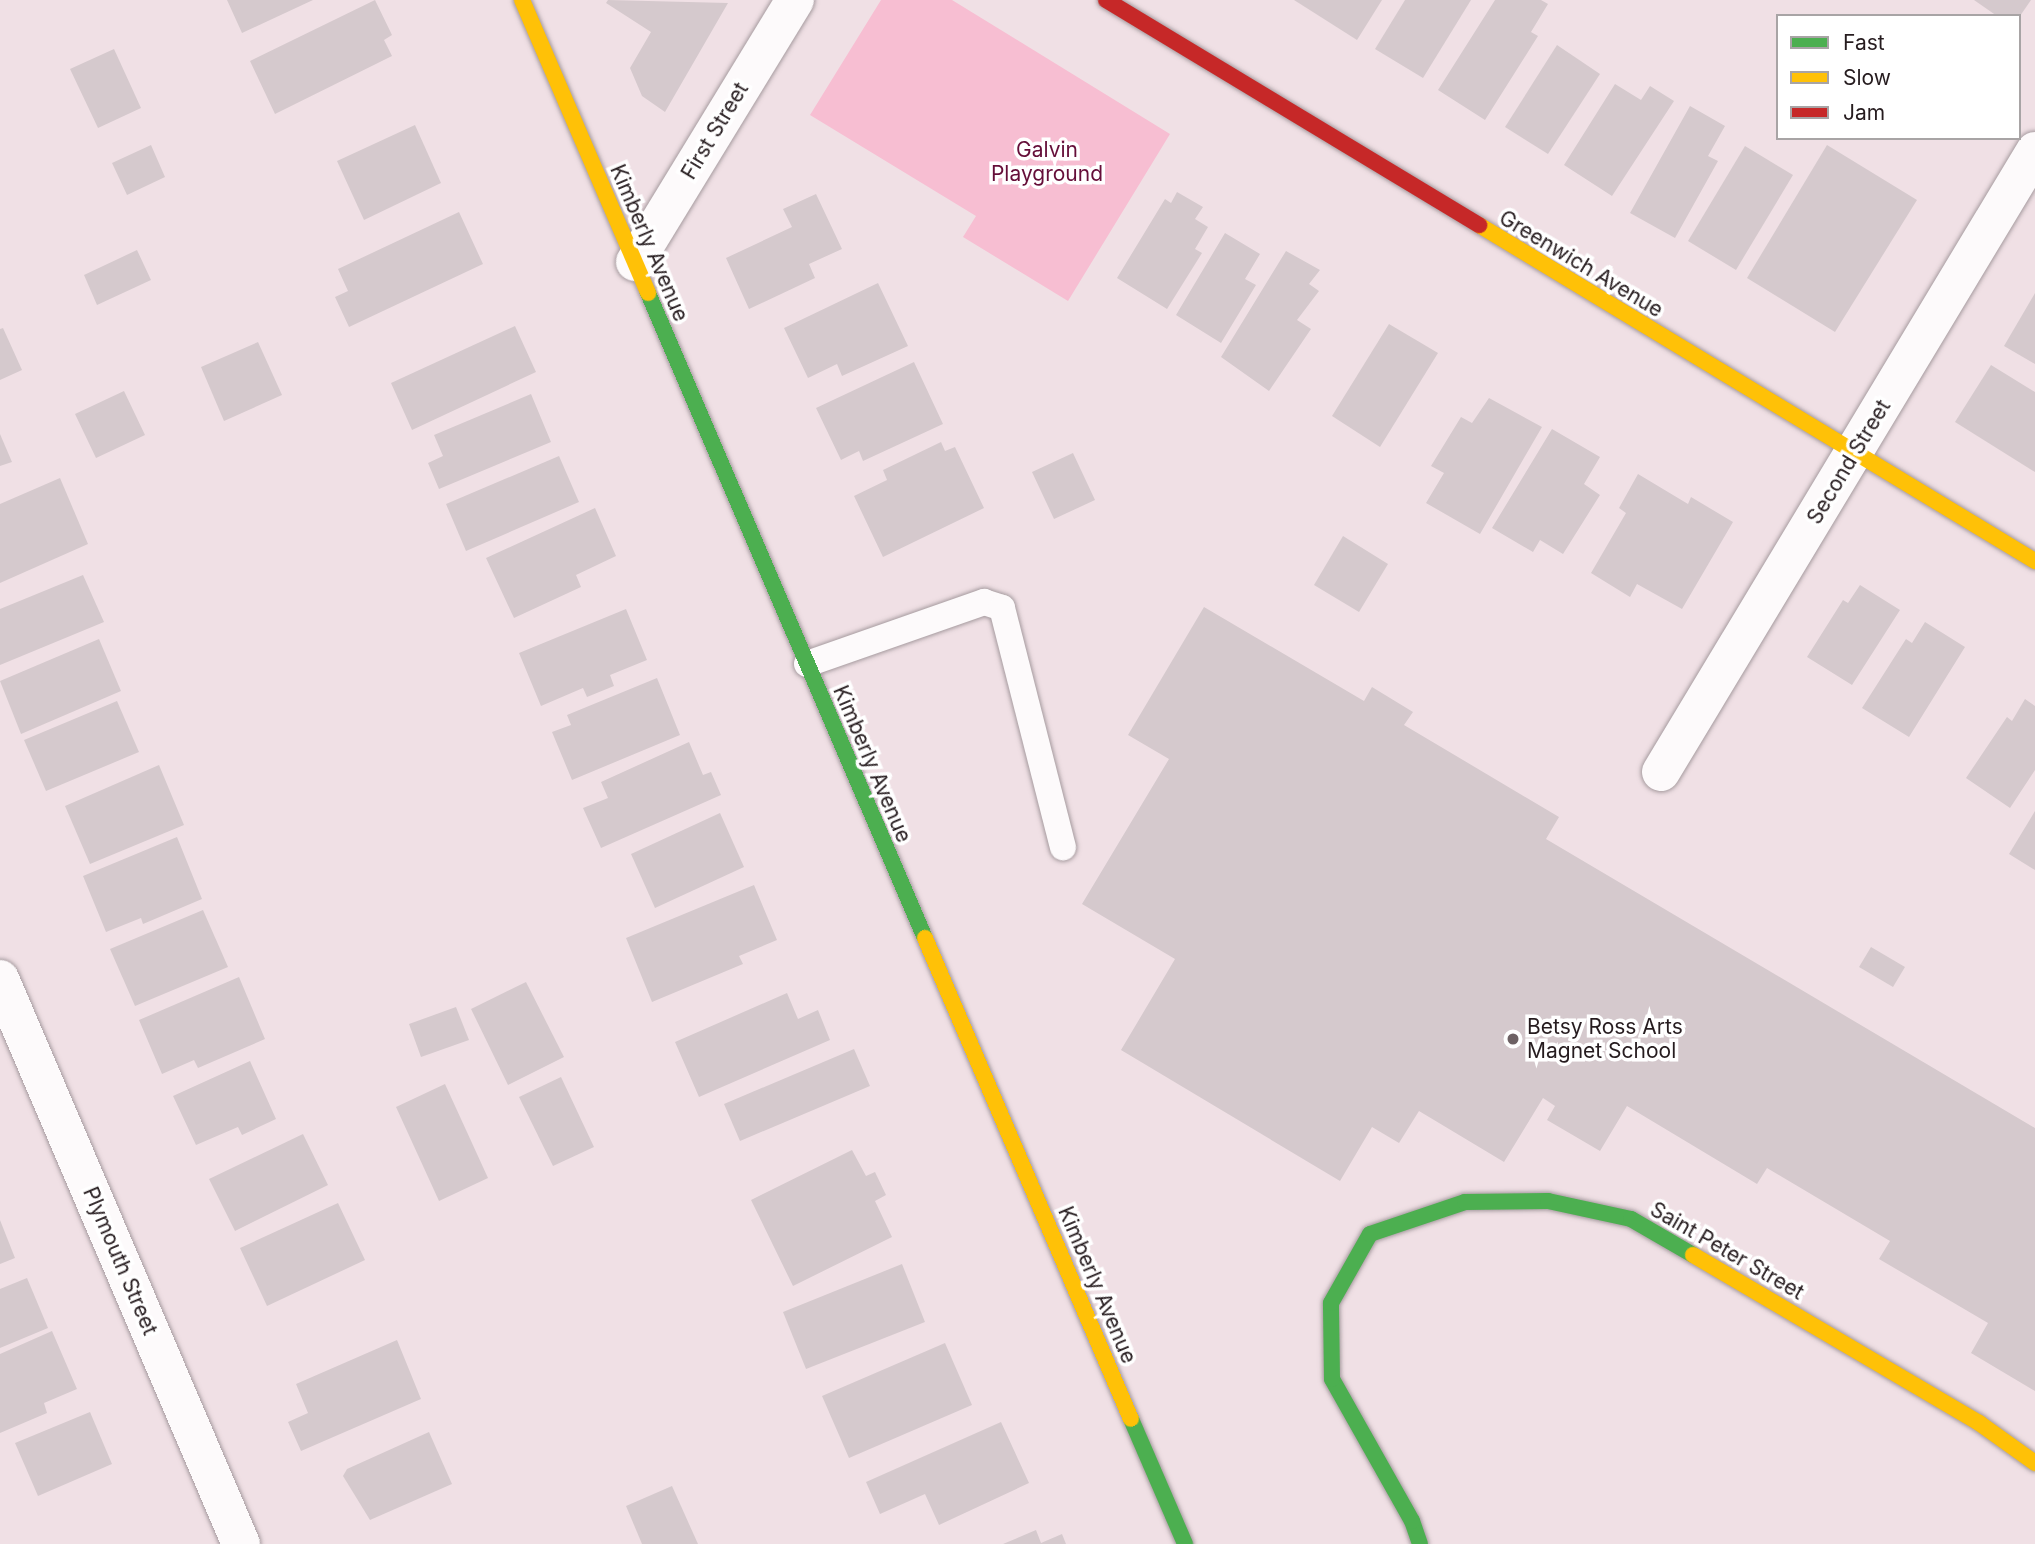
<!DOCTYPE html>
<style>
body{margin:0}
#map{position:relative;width:2035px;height:1544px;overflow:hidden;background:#f0e0e5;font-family:Inter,sans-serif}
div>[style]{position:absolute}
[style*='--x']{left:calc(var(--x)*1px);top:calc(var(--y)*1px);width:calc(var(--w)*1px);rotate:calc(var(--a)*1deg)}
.green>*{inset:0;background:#f7bed2}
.building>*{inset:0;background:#d5c9cd}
.roads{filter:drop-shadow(0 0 2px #a69b9f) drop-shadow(0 0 2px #a69b9f)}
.lane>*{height:26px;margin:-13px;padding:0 13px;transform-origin:13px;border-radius:13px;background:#fdfafb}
.street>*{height:38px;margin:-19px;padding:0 19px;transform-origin:19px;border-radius:19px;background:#fdfafb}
.fast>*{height:16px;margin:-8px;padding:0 8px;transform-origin:8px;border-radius:8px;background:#4caf50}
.slow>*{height:16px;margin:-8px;padding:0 8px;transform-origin:8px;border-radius:8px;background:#ffc107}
.jam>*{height:16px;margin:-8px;padding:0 8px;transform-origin:8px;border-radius:8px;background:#c62828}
.dots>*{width:19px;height:19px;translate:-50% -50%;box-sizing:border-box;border:4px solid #fff;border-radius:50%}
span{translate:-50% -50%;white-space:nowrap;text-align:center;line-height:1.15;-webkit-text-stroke:7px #fff;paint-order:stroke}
.street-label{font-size:21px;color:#261c1f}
.park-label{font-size:21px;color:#650e39}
.poi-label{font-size:21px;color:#261c1f}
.left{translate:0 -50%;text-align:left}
.legend{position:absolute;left:1776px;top:14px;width:245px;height:126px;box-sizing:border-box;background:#fff;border:2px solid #a8a4a5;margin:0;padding:9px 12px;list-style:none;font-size:21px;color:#261c1f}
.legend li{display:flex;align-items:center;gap:14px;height:35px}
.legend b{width:35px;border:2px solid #a8a4a5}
</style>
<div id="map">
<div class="green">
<div style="clip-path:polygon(881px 0,952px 0,1170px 134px,1068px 301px,963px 237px,976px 216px,810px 115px)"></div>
</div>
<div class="building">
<div style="clip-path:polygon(227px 0,313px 0,242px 33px)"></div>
<div style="clip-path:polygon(375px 0,392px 35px,384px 40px,392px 56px,275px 114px,250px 61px)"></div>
<div style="clip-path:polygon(608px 0,728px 3px,665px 112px,642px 96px,630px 68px,651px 32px,606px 3px)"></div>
<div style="clip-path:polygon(1294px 0,1382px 0,1357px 40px)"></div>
<div style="clip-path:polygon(1405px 0,1471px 0,1423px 78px,1375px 49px)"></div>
<div style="clip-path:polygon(1495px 0,1541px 0,1548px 4px,1531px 32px,1538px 36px,1485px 120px,1438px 90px)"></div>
<div style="clip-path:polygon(1974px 0,2031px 0,2020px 16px,1997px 16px)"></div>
<div style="clip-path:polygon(1557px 45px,1600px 74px,1548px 154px,1505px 127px)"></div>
<div style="clip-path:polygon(114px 49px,141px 108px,98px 128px,70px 69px)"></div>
<div style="clip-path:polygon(1615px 84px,1641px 100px,1650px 86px,1674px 101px,1612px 196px,1564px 165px)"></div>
<div style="clip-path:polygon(1690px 106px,1725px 126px,1708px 156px,1718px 161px,1675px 238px,1630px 213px)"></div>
<div style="clip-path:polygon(415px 125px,441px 183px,364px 220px,337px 161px)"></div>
<div style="clip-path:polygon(151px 145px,165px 177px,127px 195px,112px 163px)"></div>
<div style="clip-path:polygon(1827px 145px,1917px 200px,1835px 332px,1747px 278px)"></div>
<div style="clip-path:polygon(1745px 146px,1793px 175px,1736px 270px,1688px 241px)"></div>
<div style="clip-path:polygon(1177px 192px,1203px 207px,1195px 219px,1208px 227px,1195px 249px,1202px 253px,1167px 309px,1117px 278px,1165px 199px,1171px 203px)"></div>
<div style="clip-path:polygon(816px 194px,842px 249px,809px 264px,815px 278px,749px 309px,726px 258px,792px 227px,783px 209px)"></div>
<div style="clip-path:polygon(459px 212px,483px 264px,349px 327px,335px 297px,348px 291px,338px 269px)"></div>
<div style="clip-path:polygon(1225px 233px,1260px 254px,1245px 279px,1256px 285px,1221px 343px,1176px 315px)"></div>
<div style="clip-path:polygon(137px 250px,151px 280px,97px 305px,84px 275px)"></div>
<div style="clip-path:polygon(1286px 251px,1320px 270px,1309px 284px,1319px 291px,1297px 320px,1311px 329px,1269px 391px,1221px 357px)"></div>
<div style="clip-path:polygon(878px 283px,908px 346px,842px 376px,837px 364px,808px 378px,784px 328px)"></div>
<div style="clip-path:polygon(2035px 293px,2035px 364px,2004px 346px)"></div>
<div style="clip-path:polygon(1389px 324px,1438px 353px,1380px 447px,1332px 416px)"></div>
<div style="clip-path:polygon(515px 326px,536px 372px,412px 430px,391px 383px)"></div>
<div style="clip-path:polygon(3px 328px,22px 370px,0 380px,0 329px)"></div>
<div style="clip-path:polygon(258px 342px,282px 395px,224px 421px,201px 367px)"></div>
<div style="clip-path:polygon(914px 362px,943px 424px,863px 461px,859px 451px,841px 460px,816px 408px)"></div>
<div style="clip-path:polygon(1991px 365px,2035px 392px,2035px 472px,1955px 422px)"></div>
<div style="clip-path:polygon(124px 391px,145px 435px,96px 458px,75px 414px)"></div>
<div style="clip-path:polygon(531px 394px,551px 442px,439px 489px,428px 463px,443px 456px,434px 435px)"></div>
<div style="clip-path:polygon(1489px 398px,1542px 427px,1480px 534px,1426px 503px,1444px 473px,1431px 466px,1461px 417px,1472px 423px)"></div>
<div style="clip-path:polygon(1552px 429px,1600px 457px,1584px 484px,1600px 495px,1563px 554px,1540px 540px,1533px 552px,1492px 528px)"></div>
<div style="clip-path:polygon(0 434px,12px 462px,0 466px)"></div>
<div style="clip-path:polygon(941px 442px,945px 451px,955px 447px,984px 508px,883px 557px,854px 496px,887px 480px,883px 470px)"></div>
<div style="clip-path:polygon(1073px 453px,1095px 500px,1054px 519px,1032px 472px)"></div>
<div style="clip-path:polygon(559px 456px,579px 502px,466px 551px,446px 504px)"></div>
<div style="clip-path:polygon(1638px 474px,1688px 504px,1691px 497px,1733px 522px,1682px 609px,1637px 584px,1630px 597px,1591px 573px,1626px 513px,1619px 508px)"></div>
<div style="clip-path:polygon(60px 478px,88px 544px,0 583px,0 504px)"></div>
<div style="clip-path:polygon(595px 508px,616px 556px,576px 575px,581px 587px,514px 618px,486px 558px)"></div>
<div style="clip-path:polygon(1343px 536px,1388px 564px,1359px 612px,1314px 585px)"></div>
<div style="clip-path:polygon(83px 575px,104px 622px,0 665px,0 609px)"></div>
<div style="clip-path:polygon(1860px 585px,1900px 610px,1852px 685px,1807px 657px,1843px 600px,1848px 603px)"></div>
<div style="clip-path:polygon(1204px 607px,1364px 701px,1372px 687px,1413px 712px,1404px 725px,1559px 817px,1546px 839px,2035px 1128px,2035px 1391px,1971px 1353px,1988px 1323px,1879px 1259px,1890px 1241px,1767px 1168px,1757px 1184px,1627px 1106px,1600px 1151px,1547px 1120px,1555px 1106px,1543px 1098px,1504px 1162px,1419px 1111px,1399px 1143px,1372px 1127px,1340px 1181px,1121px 1050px,1175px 959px,1082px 904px,1169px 759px,1128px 735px)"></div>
<div style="clip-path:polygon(626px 609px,647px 660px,610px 675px,614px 686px,587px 697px,583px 688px,541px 706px,519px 653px)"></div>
<div style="clip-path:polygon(1925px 622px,1965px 647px,1909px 737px,1862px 708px,1906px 639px,1912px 643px)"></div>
<div style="clip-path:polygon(99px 639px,121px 691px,21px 734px,0 681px)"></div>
<div style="clip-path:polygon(657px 678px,680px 735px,572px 780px,552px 732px,571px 725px,567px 715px)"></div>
<div style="clip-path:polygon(2025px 699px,2035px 706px,2035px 770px,2010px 808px,1966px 778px,2007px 717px,2012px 721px)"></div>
<div style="clip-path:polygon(117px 701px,139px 752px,46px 791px,24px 740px)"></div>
<div style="clip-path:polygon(689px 742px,703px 775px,711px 772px,721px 795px,601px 848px,583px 808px,608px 798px,601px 782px)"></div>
<div style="clip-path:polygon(159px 765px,184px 825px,90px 864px,65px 806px)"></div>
<div style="clip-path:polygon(2035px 811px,2035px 870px,2009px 854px)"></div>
<div style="clip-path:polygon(720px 813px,744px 867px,655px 908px,631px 854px)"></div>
<div style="clip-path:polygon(177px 837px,202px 899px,143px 924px,141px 918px,106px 932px,83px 876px)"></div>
<div style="clip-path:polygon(754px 885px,777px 940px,739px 956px,743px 964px,652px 1002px,626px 938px)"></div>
<div style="clip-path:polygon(203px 910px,228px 967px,135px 1006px,110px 949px)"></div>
<div style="clip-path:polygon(1871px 947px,1905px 967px,1893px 987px,1859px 967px)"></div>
<div style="clip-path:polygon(239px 977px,265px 1039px,198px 1068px,194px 1060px,162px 1074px,139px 1020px)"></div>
<div style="clip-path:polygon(526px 982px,564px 1057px,508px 1085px,471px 1009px)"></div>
<div style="clip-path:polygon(787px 993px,798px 1019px,818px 1010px,830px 1040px,699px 1097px,675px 1042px)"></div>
<div style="clip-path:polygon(456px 1007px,469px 1040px,421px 1057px,409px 1024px)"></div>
<div style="clip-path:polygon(854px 1049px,870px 1086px,740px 1141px,724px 1104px)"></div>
<div style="clip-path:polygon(250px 1061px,276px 1119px,242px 1135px,238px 1127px,196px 1145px,173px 1096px)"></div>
<div style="clip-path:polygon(561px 1077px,594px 1147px,553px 1166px,519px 1097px)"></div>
<div style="clip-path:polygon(445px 1084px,488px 1178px,439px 1201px,396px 1107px)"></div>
<div style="clip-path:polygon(303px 1134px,328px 1185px,235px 1231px,209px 1179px)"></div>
<div style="clip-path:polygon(852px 1150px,866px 1176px,875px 1172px,886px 1195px,875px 1201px,892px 1237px,793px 1286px,751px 1200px)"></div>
<div style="clip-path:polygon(338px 1203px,365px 1260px,267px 1306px,240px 1248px)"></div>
<div style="clip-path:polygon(0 1220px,15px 1258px,0 1264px)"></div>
<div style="clip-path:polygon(902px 1264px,925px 1322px,806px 1369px,783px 1312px)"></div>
<div style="clip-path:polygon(27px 1278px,48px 1328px,0 1348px,0 1289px)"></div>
<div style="clip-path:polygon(52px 1331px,77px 1389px,44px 1403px,47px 1413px,0 1433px,0 1354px)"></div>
<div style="clip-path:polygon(397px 1340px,421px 1399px,301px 1451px,288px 1422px,308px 1413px,296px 1384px)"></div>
<div style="clip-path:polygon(945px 1343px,972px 1405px,849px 1458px,822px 1396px)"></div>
<div style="clip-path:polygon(90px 1412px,112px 1464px,38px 1496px,15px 1443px)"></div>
<div style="clip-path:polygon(1001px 1422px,1029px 1483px,939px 1525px,925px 1494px,880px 1514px,866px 1482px)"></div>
<div style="clip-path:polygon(429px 1432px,452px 1484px,370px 1520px,343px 1476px,347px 1469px)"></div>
<div style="clip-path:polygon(672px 1486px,698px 1544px,642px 1544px,626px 1506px)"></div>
<div style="clip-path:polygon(1036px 1530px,1041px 1543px,1062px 1534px,1066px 1544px,1003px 1544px)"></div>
</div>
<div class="roads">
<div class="lane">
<div style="--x:807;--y:664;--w:188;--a:-19.3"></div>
<div style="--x:984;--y:602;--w:19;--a:18"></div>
<div style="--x:1002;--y:608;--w:247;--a:75.7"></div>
</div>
<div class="street">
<div style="--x:635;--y:262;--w:307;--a:-58.6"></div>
<div style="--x:1661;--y:772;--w:725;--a:-58.94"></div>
<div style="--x:0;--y:979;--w:614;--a:66.9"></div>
</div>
<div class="fast">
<div style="--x:648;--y:293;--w:702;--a:66.76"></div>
<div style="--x:1131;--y:1419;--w:136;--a:66.6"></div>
<div style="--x:1420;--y:1544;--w:24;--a:-109"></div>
<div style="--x:1412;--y:1521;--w:163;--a:-119.4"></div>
<div style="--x:1332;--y:1379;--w:76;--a:-90.8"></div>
<div style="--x:1331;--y:1303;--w:79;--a:-60.5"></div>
<div style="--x:1370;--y:1234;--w:100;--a:-18.6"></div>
<div style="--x:1465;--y:1202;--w:83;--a:-0.7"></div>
<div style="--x:1548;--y:1201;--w:85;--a:12.2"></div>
<div style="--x:1631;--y:1219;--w:72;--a:30.1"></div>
</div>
<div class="slow">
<div style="--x:522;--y:0;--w:319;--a:66.7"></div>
<div style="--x:1479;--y:225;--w:650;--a:31.15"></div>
<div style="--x:925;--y:938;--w:523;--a:66.82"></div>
<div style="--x:1693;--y:1255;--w:332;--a:30.4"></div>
<div style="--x:1979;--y:1423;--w:69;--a:35.5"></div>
</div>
<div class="jam">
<div style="--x:1106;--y:0;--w:436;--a:31.1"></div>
</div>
</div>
<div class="dots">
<div style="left:1513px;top:1039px;background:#6d6164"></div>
</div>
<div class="street-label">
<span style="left:715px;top:131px;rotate:-59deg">First Street</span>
<span style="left:649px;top:243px;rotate:67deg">Kimberly Avenue</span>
<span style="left:1581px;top:264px;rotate:31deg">Greenwich Avenue</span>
<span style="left:1849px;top:462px;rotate:-59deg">Second Street</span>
<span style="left:872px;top:764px;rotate:67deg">Kimberly Avenue</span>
<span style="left:1727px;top:1251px;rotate:30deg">Saint Peter Street</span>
<span style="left:120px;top:1261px;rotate:67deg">Plymouth Street</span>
<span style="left:1097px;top:1285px;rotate:67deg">Kimberly Avenue</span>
</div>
<div class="park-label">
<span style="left:1047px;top:162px">Galvin<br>Playground</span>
</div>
<div class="poi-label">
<span class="left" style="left:1527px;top:1039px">Betsy Ross Arts<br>Magnet School</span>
</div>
<ul class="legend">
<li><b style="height:9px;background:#4caf50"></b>Fast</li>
<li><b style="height:9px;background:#ffc107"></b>Slow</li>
<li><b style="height:9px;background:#c62828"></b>Jam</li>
</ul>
</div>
